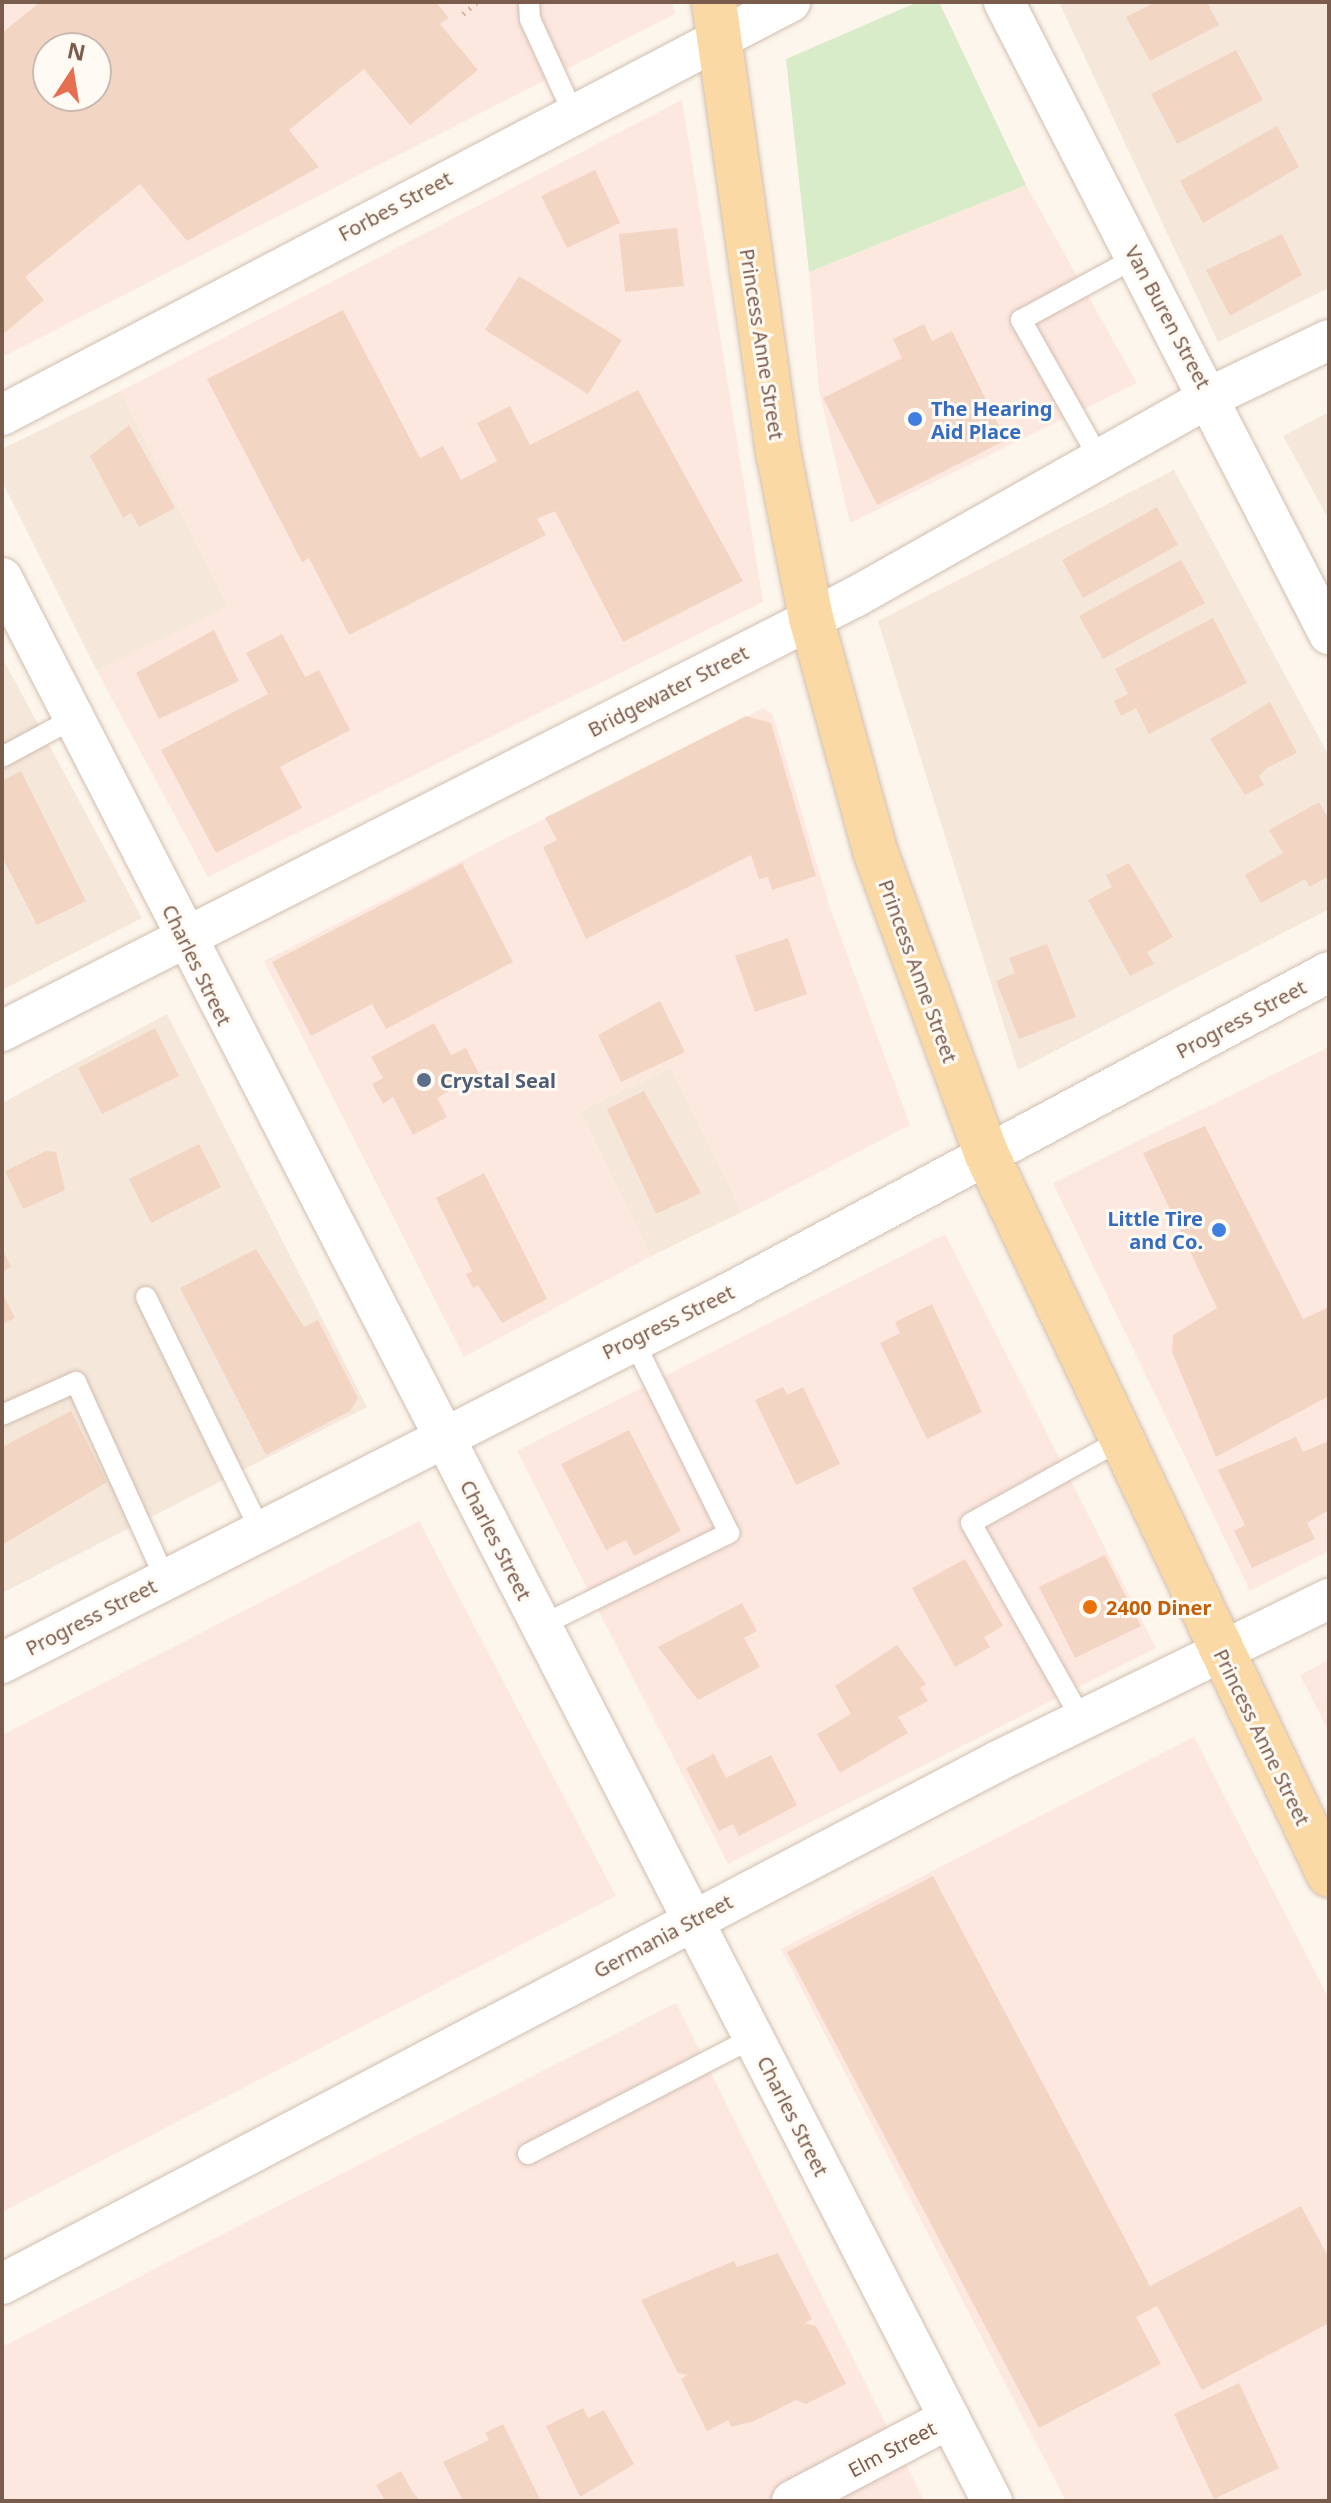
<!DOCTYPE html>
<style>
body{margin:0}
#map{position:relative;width:1331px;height:2503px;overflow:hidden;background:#fdf6ec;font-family:"Noto Sans",sans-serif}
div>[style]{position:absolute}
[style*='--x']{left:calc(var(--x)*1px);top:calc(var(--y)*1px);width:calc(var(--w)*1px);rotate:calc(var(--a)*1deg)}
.residential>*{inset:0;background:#f5e8da}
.commercial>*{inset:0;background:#fde8e0}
.green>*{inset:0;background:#d8ecc9}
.building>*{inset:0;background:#f3d5c3}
.path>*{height:5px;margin-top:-2.5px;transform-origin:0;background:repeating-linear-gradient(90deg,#d9b8a5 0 2px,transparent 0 8px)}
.roads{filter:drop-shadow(0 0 2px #d1beb0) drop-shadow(0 0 2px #d1beb0)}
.lane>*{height:20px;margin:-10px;padding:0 10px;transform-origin:10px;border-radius:10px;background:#fff}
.street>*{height:40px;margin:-20px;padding:0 20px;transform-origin:20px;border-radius:20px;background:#fff}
.primary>*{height:44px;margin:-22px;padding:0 22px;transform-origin:22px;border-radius:22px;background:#fbd9a5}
.dots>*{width:22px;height:22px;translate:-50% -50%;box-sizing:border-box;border:4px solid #fffaf3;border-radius:50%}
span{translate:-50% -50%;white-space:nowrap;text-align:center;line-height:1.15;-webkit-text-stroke:6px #fffaf3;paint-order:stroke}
.street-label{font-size:20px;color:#7a5c4d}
.shop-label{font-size:20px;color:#366cbe;font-weight:700}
.left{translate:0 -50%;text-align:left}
.right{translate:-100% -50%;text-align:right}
.service-label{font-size:20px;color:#4e5e75;font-weight:700}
.food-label{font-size:20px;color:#c56008;font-weight:700}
.frame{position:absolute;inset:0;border:4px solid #7a5c4d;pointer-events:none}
.north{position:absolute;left:32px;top:32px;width:80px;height:80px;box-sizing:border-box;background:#fffaf3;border:2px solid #cabbb1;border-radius:50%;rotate:12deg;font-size:22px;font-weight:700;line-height:32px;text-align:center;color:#7a5c4d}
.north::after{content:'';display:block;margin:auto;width:28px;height:36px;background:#e76f51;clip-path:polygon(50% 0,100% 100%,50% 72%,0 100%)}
</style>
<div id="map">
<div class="residential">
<div style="clip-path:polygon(1059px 2px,1329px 2px,1329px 288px,1218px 342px)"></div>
<div style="clip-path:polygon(121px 391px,228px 606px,97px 671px,2px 481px,2px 449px)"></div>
<div style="clip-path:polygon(1329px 412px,1329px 520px,1283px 436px)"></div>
<div style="clip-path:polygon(1174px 470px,1329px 756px,1329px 909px,1018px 1070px,878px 621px)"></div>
<div style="clip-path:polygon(2px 657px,142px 918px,2px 990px)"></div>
<div style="clip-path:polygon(167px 1014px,367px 1407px,2px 1593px,2px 1103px)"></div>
<div style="clip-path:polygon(671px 1067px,742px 1212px,651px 1256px,580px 1111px)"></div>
</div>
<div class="commercial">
<div style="clip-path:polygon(evenodd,2px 2px,673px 2px,675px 14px,2px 357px,2px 2px,48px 48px,96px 48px,96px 96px,48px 96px,48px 48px)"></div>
<div style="clip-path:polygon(682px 100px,763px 602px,208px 877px,97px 671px,228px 606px,121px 391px)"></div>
<div style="clip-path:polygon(1026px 185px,1137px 383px,850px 523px,819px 390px,809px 272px)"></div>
<div style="clip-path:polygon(763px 708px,773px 715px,829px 905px,910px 1125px,742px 1212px,671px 1067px,580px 1111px,651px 1256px,464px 1357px,264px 961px)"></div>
<div style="clip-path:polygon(1329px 1047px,1329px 1551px,1250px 1591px,1053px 1183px)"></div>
<div style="clip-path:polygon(945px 1234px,1156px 1648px,728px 1864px,517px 1451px)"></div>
<div style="clip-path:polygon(419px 1521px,616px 1896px,2px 2212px,2px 1735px)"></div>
<div style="clip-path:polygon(1329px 1660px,1329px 1732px,1300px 1675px)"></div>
<div style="clip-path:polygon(1194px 1737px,1329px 1999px,1329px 2501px,1066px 2501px,781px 1949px)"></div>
<div style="clip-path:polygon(676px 2003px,924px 2501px,2px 2501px,2px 2347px)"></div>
</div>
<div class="green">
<div style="clip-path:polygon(918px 2px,939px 2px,1026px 185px,809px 272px,786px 59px)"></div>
</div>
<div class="building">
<div style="clip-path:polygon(evenodd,40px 2px,436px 2px,449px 18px,440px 24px,478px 70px,410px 125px,364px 69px,289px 130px,319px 167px,187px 241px,140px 184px,25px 277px,44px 300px,2px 335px,2px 33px,40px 2px,48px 48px,96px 48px,96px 96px,48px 96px,48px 48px)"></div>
<div style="clip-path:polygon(1156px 2px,1207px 2px,1219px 25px,1150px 61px,1126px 17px)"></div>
<div style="clip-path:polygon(1236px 50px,1263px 100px,1177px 144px,1151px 94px)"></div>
<div style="clip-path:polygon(1277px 126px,1299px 167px,1203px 223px,1180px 181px)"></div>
<div style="clip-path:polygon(595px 170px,620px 223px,567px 248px,541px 196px)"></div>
<div style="clip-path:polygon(677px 228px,684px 286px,625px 292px,619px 234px)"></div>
<div style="clip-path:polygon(1282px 234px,1302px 275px,1230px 316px,1206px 270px)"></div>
<div style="clip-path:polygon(519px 276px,622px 340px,588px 394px,485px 330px)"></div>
<div style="clip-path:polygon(343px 310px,420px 458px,443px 446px,461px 480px,497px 461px,477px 423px,510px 406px,530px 445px,638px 390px,743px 581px,623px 642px,555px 511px,537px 519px,546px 535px,349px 635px,309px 558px,302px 562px,207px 379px)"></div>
<div style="clip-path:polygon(924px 324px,932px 341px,952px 331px,1006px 440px,877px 505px,823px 398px,902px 358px,893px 339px)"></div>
<div style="clip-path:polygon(129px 425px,175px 508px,139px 527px,131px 513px,123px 518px,90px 456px)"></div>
<div style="clip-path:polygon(1157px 507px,1178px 545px,1083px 598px,1062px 560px)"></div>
<div style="clip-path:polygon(1181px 560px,1205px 603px,1103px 659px,1079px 616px)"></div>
<div style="clip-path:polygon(1213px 618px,1247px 683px,1149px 734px,1136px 708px,1121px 716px,1114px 701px,1128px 694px,1115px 669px)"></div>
<div style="clip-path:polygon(214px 630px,239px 681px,159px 719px,136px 673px)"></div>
<div style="clip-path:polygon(282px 634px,305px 677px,319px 670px,350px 730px,280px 767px,302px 808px,216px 853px,161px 750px,268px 694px,246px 653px)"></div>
<div style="clip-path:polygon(1270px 702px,1297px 753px,1267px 768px,1259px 776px,1264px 785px,1245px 795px,1210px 739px)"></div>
<div style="clip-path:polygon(746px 716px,771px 723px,816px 876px,772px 890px,768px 877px,759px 879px,751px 855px,586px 939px,543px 847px,557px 840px,545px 818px)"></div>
<div style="clip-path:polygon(21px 771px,86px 901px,37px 925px,2px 857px,2px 781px)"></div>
<div style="clip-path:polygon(1319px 802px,1329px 820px,1329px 876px,1310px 887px,1305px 879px,1261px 903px,1245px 875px,1283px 853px,1269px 830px)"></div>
<div style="clip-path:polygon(462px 863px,513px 962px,386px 1029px,372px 1004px,311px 1036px,272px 962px)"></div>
<div style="clip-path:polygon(1129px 863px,1173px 937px,1147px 952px,1154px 964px,1130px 976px,1088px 900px,1112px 887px,1106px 875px)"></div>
<div style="clip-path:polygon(788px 938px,807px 994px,755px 1012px,735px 956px)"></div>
<div style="clip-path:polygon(1047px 944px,1076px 1017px,1019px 1039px,996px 981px,1015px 973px,1009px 958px)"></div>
<div style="clip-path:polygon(660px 1001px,685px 1052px,621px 1082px,598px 1035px)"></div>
<div style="clip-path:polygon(434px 1023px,451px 1055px,466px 1048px,479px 1074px,437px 1098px,447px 1117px,413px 1135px,393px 1097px,383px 1104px,372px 1084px,383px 1078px,371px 1057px)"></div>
<div style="clip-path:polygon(155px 1028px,179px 1076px,102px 1114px,78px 1068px)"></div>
<div style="clip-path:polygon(644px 1091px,701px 1193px,656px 1214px,607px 1109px)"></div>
<div style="clip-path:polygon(1205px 1126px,1303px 1319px,1329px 1307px,1329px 1396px,1216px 1457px,1172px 1352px,1173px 1335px,1217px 1308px,1143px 1153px)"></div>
<div style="clip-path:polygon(199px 1144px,221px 1187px,151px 1223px,129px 1179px)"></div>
<div style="clip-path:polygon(46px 1151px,56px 1152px,65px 1190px,23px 1209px,5px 1171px)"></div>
<div style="clip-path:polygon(484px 1173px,547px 1299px,502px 1323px,478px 1285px,473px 1288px,466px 1274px,472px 1271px,436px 1198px)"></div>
<div style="clip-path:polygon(2px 1248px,11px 1267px,2px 1272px)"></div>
<div style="clip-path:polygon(256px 1249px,304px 1327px,318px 1320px,358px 1398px,350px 1411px,266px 1455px,180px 1288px)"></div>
<div style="clip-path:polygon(2px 1292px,15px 1318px,2px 1324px)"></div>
<div style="clip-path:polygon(932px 1304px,982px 1412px,927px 1439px,880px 1343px,900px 1333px,895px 1322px)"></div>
<div style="clip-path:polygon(783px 1387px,787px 1395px,803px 1387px,840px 1464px,796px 1485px,755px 1400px)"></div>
<div style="clip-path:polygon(71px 1411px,107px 1482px,2px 1545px,2px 1447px)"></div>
<div style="clip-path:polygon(629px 1430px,681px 1531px,634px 1556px,626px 1540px,606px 1550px,561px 1464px)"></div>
<div style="clip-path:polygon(1296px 1437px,1303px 1452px,1326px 1442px,1329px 1447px,1329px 1510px,1307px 1523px,1315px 1539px,1252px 1568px,1234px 1531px,1245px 1525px,1218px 1470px)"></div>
<div style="clip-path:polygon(1105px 1555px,1141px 1626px,1075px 1658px,1039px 1587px)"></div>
<div style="clip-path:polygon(965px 1559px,1003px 1626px,984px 1637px,990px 1647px,955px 1667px,912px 1588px)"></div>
<div style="clip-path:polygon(742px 1603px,757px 1631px,744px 1638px,760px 1667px,698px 1700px,658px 1647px)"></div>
<div style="clip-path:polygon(897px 1645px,926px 1684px,920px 1688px,928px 1701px,898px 1717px,908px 1733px,840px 1773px,817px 1734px,851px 1714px,835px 1686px)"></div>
<div style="clip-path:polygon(714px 1754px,726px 1778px,771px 1755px,797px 1805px,739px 1836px,733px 1824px,719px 1831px,686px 1768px)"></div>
<div style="clip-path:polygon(933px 1876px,1150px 2286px,1301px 2206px,1329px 2258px,1329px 2323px,1202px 2390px,1157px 2306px,1136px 2317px,1161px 2364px,1039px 2428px,787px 1952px)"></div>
<div style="clip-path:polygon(778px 2253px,812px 2319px,805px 2323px,816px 2326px,846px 2384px,806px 2404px,796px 2400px,754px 2421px,731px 2427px,728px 2420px,707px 2431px,681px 2379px,688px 2375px,678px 2373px,641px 2300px,734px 2261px,737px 2267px)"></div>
<div style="clip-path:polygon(1239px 2383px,1279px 2468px,1214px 2499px,1174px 2414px)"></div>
<div style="clip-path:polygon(583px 2408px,588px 2418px,604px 2410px,634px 2464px,580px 2497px,546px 2426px)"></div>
<div style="clip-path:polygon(503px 2424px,541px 2501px,463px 2501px,443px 2462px,489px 2440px,485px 2433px)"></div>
<div style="clip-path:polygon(401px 2471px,412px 2491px,420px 2501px,385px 2501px,376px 2485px)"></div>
</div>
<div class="path">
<div style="--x:463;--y:14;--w:18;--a:-41"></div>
</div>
<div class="roads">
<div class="lane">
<div style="--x:529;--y:2;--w:17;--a:87"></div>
<div style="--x:530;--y:19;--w:106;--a:65.4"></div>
<div style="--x:1100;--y:460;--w:161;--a:-119.4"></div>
<div style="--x:1021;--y:320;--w:132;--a:-28.5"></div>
<div style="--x:2;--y:757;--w:82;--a:-28.4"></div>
<div style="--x:146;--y:1297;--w:259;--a:63.9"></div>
<div style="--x:2;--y:1415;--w:81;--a:-24"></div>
<div style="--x:76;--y:1382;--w:215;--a:65.6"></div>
<div style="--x:540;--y:1626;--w:211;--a:-26.2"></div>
<div style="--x:729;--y:1533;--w:216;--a:-116.4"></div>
<div style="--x:1082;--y:1720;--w:226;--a:-119.4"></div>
<div style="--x:971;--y:1523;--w:171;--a:-29"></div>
<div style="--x:528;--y:2154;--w:253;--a:-27.3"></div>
</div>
<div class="street">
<div style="--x:1004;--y:2;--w:711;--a:62.79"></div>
<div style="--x:2;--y:415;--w:890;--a:-27.66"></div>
<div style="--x:2;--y:578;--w:2163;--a:62.76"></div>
<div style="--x:2;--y:1031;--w:957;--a:-26.97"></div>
<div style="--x:855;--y:597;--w:407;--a:-29.4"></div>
<div style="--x:1210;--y:397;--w:132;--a:-25.6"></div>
<div style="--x:2;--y:1663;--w:816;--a:-26.97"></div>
<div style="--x:729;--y:1293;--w:680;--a:-28.15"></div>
<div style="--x:2;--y:2284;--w:1125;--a:-27.7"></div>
<div style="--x:998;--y:1761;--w:369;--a:-26.1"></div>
<div style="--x:792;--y:2501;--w:178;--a:-27.7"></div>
</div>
<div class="primary">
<div style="--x:714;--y:2;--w:459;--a:81.9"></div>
<div style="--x:779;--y:456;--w:165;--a:78.8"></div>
<div style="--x:811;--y:618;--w:242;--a:74.6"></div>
<div style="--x:875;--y:851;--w:324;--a:69.8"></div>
<div style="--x:987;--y:1155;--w:797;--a:64.59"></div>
</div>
</div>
<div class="dots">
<div style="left:915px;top:419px;background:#3f7fe0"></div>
<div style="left:424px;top:1080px;background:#5c6f8a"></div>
<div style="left:1219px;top:1230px;background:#3f7fe0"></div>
<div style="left:1090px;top:1607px;background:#e8710a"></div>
</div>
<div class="street-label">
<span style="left:395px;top:206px;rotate:-28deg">Forbes Street</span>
<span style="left:1168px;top:317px;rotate:62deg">Van Buren Street</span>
<span style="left:762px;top:344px;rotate:81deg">Princess Anne Street</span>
<span style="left:668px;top:691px;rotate:-27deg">Bridgewater Street</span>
<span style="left:197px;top:965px;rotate:64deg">Charles Street</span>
<span style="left:918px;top:971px;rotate:70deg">Princess Anne Street</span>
<span style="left:1241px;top:1019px;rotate:-28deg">Progress Street</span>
<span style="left:668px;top:1322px;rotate:-26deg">Progress Street</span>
<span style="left:496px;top:1540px;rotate:63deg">Charles Street</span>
<span style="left:91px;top:1617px;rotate:-27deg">Progress Street</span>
<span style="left:1262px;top:1737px;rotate:64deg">Princess Anne Street</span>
<span style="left:663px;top:1936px;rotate:-28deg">Germania Street</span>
<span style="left:793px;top:2116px;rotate:63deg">Charles Street</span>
<span style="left:892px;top:2449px;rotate:-28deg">Elm Street</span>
</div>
<div class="shop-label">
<span class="left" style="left:931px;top:420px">The Hearing<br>Aid Place</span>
<span class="right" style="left:1203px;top:1230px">Little Tire<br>and Co.</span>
</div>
<div class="service-label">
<span class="left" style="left:440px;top:1080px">Crystal Seal</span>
</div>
<div class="food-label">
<span class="left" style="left:1106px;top:1607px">2400 Diner</span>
</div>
<div class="frame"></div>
<div class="north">N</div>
</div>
